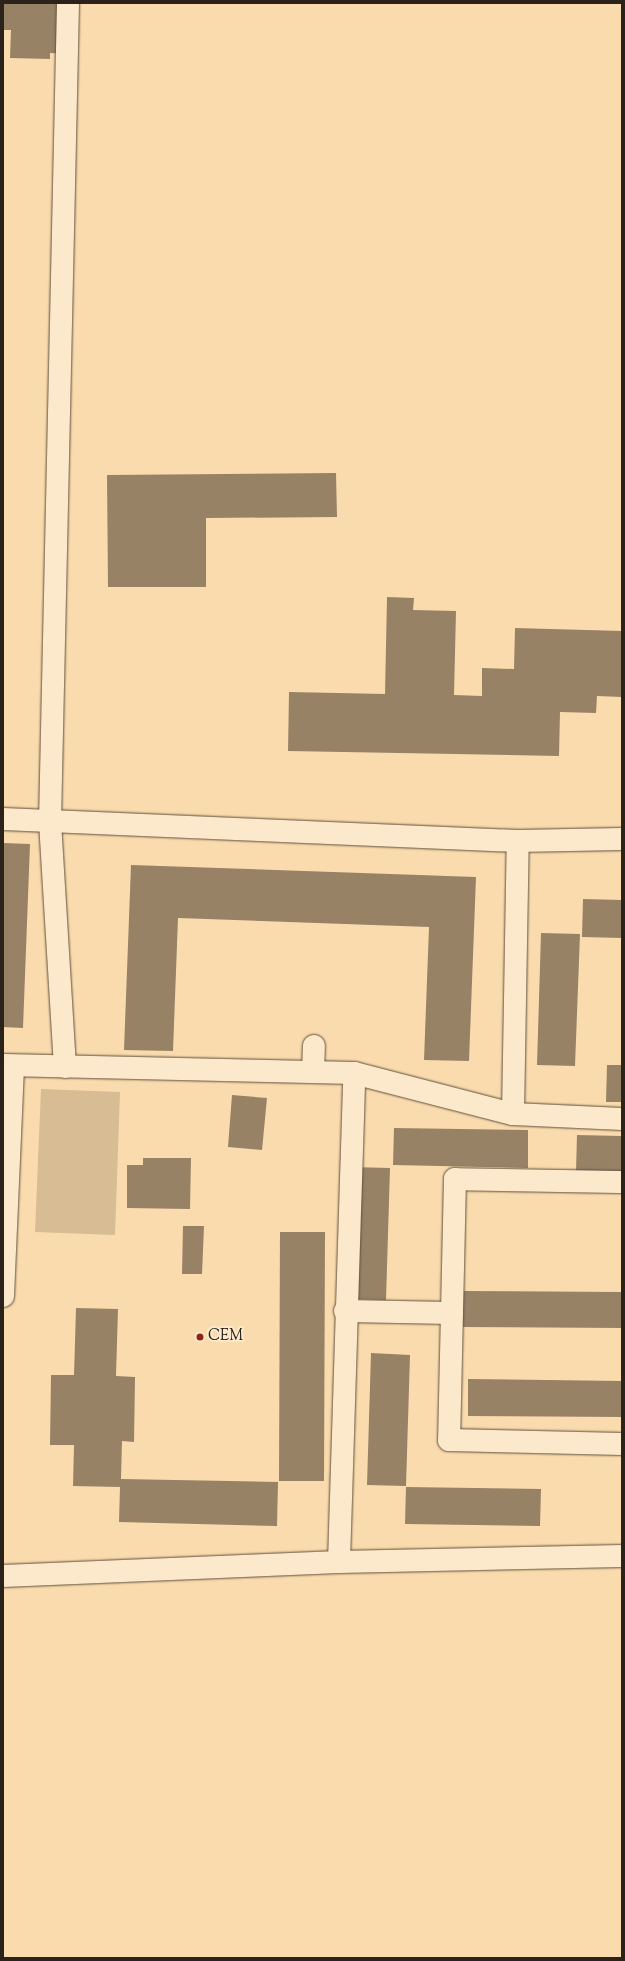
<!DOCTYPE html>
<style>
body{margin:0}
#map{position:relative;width:625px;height:1961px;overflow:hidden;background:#fadbad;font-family:"Sorts Mill Goudy",serif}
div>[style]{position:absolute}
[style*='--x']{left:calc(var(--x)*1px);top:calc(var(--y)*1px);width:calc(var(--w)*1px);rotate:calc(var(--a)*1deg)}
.green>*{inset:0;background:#d7bc94}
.building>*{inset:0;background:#978266}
.roads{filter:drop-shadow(0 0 1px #5f503e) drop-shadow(0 0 1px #5f503e)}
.street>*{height:22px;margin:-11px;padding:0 11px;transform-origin:11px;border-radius:11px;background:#fce8ca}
.dots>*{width:11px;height:11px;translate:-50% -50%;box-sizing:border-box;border:2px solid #fce8ca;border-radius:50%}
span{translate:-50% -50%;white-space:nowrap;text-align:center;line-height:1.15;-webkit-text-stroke:4px #fce8ca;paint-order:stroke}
.poi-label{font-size:15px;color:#2b2219}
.left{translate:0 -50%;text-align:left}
.frame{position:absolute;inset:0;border:4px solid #2b2219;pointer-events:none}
</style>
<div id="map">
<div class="green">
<div style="clip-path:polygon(41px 1089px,120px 1092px,115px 1235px,35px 1232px)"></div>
</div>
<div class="building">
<div style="clip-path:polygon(3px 3px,69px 3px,67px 54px,50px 53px,50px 59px,10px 58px,11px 30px,3px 30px)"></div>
<div style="clip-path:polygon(336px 473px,337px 517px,206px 518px,206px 587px,108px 587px,107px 475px)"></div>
<div style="clip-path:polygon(387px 597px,414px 598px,413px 610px,456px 611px,454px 695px,482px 696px,482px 668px,514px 669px,515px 628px,622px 631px,622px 697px,597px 696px,596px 713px,560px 712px,559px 756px,288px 751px,289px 692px,385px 694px)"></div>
<div style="clip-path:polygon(3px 843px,30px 844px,23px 1028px,3px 1027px)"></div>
<div style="clip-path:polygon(131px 865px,476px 877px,469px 1061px,424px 1060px,429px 927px,178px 918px,173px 1051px,124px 1050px)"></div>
<div style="clip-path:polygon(583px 899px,622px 900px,622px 938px,582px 937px)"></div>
<div style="clip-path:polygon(541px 933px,580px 934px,575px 1066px,537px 1065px)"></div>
<div style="clip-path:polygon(607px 1065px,622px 1065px,622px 1102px,606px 1102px)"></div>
<div style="clip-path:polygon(232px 1095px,267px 1098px,262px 1150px,228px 1147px)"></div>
<div style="clip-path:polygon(394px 1128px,528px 1130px,528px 1168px,393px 1165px)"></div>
<div style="clip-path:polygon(577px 1135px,622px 1136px,622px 1173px,576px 1172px)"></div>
<div style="clip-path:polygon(143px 1158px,191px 1158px,190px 1209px,127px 1208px,127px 1165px,143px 1165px)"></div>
<div style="clip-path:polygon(351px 1167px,390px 1168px,386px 1300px,347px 1299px)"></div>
<div style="clip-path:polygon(183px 1226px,204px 1226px,202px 1274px,182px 1274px)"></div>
<div style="clip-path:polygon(280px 1232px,325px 1232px,324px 1481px,279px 1481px)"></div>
<div style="clip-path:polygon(463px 1291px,622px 1292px,622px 1328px,463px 1327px)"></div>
<div style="clip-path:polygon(76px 1308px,118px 1309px,116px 1376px,135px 1377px,134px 1442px,122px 1441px,121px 1479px,278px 1482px,277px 1526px,119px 1522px,120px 1487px,73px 1486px,74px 1445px,50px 1445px,51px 1375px,74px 1375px)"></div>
<div style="clip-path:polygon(371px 1353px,410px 1355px,406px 1486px,367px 1485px)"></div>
<div style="clip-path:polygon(468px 1379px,622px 1381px,622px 1417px,468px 1416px)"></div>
<div style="clip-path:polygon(406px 1487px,541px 1489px,540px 1526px,405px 1524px)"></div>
</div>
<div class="roads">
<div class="street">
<div style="--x:3;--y:819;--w:515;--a:2.45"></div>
<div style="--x:518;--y:841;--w:104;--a:-1.1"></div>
<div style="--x:3;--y:1065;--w:351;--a:1.3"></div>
<div style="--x:354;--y:1073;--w:164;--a:14.5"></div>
<div style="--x:513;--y:1114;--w:109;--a:2.6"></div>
<div style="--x:65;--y:1067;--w:245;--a:-93.5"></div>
<div style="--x:50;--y:822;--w:819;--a:-88.74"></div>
<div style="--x:313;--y:1072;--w:26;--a:-88"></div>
<div style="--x:513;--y:1114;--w:273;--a:-89"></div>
<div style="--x:622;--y:1182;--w:167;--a:-179"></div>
<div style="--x:455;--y:1179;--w:261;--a:91.3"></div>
<div style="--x:449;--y:1440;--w:173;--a:1.3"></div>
<div style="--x:3;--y:1296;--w:230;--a:-87.5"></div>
<div style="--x:345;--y:1311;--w:107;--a:1.1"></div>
<div style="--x:339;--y:1562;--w:489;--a:-88.2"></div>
<div style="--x:3;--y:1576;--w:336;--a:-2.4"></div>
<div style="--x:339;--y:1562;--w:283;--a:-1.2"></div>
</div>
</div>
<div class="dots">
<div style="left:200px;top:1337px;background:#8f2418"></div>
</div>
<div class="poi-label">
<span class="left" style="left:208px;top:1337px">CEM</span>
</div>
<div class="frame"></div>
</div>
